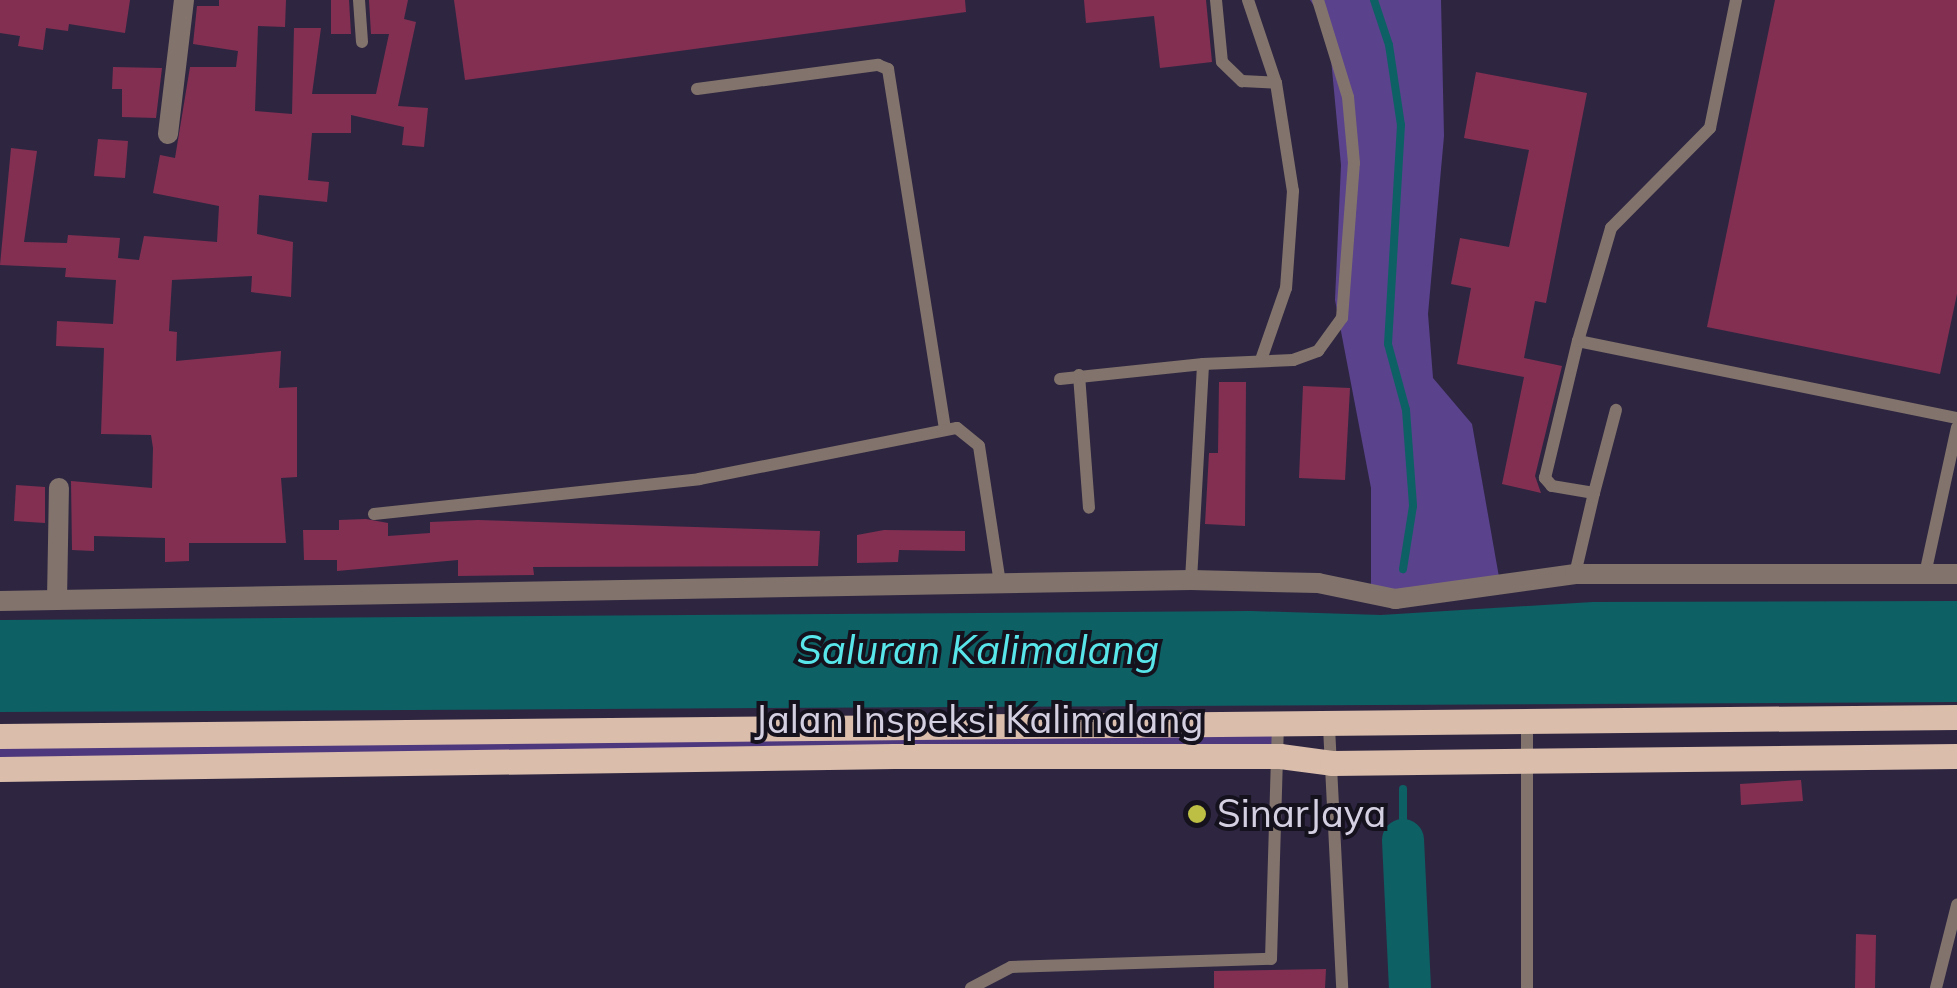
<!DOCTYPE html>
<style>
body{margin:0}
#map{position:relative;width:1957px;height:988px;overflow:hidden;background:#2e2641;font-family:Mulish,sans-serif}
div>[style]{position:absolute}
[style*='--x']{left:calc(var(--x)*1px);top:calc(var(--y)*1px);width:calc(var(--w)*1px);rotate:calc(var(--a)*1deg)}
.green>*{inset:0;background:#4e387d}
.forest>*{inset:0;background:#5a428d}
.water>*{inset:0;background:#0d6164}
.stream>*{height:8px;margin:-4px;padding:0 4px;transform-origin:4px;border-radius:4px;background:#0d6164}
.river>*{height:42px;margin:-21px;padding:0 21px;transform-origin:21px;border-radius:21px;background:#0d6164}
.building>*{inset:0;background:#832f52}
.lane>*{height:12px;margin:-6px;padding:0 6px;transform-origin:6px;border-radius:6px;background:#82746c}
.street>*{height:20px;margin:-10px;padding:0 10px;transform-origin:10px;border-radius:10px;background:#82746c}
.primary>*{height:25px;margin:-12.5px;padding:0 12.5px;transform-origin:12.5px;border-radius:12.5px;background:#dabdab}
.dots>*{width:28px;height:28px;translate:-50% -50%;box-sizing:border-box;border:5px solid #15121e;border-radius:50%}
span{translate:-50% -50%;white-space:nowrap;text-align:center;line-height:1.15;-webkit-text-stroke:8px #15121e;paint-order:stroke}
.street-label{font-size:38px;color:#d4d0e2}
.poi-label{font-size:38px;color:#d4d0e2}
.left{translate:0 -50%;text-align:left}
.water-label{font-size:40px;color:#58e6eb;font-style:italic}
</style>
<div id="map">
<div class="green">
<div style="clip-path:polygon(1278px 727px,1280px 756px,0 769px,0 736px)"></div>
</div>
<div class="forest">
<div style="clip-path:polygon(1310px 0,1441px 0,1444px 136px,1428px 314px,1433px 378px,1472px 424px,1499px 577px,1371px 593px,1371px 488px,1335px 300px,1341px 165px,1328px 27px)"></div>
</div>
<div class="water">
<div style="clip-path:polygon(1957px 601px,1957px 702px,0 712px,0 620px,1251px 611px,1381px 615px,1593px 602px)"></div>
</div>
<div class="stream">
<div style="--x:1374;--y:0;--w:47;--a:71.6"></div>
<div style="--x:1389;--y:45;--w:81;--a:81.5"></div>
<div style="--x:1401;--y:125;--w:219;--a:93.4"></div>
<div style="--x:1388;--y:344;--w:68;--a:74.7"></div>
<div style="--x:1406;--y:410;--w:96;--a:85.8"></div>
<div style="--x:1413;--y:506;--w:64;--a:99"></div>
<div style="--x:1403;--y:789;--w:51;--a:90"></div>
</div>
<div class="river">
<div style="--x:1403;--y:840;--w:148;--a:87.3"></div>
</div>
<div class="building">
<div style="clip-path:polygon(0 0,130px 0,125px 33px,69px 24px,68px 31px,46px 28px,43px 50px,18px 46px,20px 36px,0 33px)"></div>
<div style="clip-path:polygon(219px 0,286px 0,285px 27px,258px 26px,255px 111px,292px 114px,294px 28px,321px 28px,312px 94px,376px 94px,389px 34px,371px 34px,369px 0,408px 0,404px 19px,416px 22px,398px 106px,428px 108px,424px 147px,402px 145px,404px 127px,351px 115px,351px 133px,312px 133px,308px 180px,329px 182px,327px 202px,259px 195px,257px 234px,293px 242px,291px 297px,251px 292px,252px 276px,172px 280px,169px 331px,177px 332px,176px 361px,281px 351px,279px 388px,297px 387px,297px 477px,281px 478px,286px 543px,189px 543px,189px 561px,165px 562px,165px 538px,94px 536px,94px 551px,72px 550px,71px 481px,152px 488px,153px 448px,151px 435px,101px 434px,104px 348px,56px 346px,57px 321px,113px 324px,116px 280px,65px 277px,66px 268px,0 265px,11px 148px,37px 151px,24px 242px,67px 243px,68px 235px,120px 238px,118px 258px,139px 260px,144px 236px,217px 242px,219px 206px,153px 193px,160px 155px,175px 158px,190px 67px,236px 67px,238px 51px,193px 44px,197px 6px,219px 6px)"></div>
<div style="clip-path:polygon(331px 0,349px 0,351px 34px,331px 34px)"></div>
<div style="clip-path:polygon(454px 0,965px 0,966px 12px,465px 80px)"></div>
<div style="clip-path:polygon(1084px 0,1206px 0,1212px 62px,1160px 68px,1154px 16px,1086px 23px)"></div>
<div style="clip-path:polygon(1775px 0,1957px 0,1957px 294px,1940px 374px,1707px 327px)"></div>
<div style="clip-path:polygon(113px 67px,162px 68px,156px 118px,122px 117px,122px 89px,112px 89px)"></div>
<div style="clip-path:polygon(1476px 72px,1587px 93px,1546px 303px,1535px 301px,1524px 358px,1562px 366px,1535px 476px,1541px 493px,1502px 484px,1524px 377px,1457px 364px,1471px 288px,1451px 284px,1460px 238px,1509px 247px,1529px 150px,1464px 138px)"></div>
<div style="clip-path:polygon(98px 139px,128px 141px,125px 178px,94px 176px)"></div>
<div style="clip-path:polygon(1219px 382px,1246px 382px,1245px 526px,1205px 524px,1209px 453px,1218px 453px)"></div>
<div style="clip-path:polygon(1303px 386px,1350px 388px,1345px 480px,1299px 478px)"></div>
<div style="clip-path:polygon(16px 485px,45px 487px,45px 523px,14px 521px)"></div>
<div style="clip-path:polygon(366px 519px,388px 523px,388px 536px,430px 533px,430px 522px,478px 520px,820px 531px,818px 566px,533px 567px,534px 575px,458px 576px,458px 560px,337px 571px,337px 560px,304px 560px,303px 530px,339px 530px,339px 520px)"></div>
<div style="clip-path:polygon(884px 530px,965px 531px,965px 551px,899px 550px,898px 562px,857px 563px,857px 535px)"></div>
<div style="clip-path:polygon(1801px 780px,1803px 801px,1741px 805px,1740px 784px)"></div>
<div style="clip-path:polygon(1856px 934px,1876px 935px,1875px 988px,1855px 988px)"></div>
<div style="clip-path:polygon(1326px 969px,1325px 988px,1214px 988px,1214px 971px)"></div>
</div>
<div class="lane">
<div style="--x:359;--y:0;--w:42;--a:85.9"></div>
<div style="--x:1216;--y:0;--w:62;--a:84.5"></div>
<div style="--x:1222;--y:62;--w:28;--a:44"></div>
<div style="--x:1242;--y:81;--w:34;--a:3"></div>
<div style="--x:1248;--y:0;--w:88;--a:71.4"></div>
<div style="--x:1276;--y:83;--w:109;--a:81.1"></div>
<div style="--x:1293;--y:191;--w:97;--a:94.1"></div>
<div style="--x:1286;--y:288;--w:73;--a:109.2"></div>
<div style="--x:697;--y:89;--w:183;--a:-7.6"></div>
<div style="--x:878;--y:65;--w:11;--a:22"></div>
<div style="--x:888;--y:69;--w:363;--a:81"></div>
<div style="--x:1578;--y:341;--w:387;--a:11.5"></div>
<div style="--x:1079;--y:375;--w:133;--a:85.7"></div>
<div style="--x:1060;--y:379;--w:144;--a:-6"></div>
<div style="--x:1594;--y:493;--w:86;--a:-75.2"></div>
<div style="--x:374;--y:514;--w:327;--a:-6.1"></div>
<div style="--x:699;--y:479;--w:263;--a:-11.2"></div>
<div style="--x:957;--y:428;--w:28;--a:39"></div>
<div style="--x:979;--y:446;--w:140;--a:81.3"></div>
<div style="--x:1575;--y:574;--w:83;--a:-76.8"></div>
<div style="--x:1594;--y:493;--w:43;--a:-170.5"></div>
<div style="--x:1552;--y:486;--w:11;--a:-131"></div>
<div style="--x:1545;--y:478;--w:141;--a:-76.5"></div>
<div style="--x:1578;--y:341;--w:118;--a:-73.7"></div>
<div style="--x:1611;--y:228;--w:141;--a:-45.3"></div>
<div style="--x:1710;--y:128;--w:131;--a:-78.5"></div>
<div style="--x:1925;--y:574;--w:150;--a:-77.7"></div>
<div style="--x:1191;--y:580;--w:216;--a:-86.8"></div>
<div style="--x:1203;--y:364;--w:90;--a:-2.5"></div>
<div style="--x:1293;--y:360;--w:27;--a:-20"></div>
<div style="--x:1318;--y:351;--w:41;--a:-54"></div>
<div style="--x:1342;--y:318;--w:155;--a:-85.6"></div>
<div style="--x:1354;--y:163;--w:66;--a:-95.2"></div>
<div style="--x:1348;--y:97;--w:102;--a:-107.2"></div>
<div style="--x:1329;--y:727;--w:261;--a:87.1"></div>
<div style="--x:971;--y:988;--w:45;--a:-27.7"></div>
<div style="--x:1011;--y:967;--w:260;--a:-1.8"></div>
<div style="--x:1271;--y:959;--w:232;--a:-88.3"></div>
<div style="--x:1527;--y:988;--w:267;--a:-90"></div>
<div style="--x:1936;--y:988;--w:86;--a:-75.8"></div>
</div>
<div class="street">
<div style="--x:168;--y:134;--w:135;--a:-83.2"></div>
<div style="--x:57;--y:600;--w:112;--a:-89"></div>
<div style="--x:0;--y:601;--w:1191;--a:-1.01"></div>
<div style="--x:1191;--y:580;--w:127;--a:1.4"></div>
<div style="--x:1318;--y:583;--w:79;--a:11.7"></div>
<div style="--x:1395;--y:599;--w:182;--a:-7.9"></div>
<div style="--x:1575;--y:574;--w:382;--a:0"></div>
</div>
<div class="primary">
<div style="--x:0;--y:736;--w:1957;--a:-0.56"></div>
<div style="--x:0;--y:769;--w:894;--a:-0.83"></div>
<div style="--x:894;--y:756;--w:386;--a:0"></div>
<div style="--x:1280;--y:756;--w:52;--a:7.7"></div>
<div style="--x:1332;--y:763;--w:625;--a:-0.64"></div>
</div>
<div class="dots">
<div style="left:1197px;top:814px;background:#bcbf44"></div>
</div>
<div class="street-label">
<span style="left:979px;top:720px">Jalan Inspeksi Kalimalang</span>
</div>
<div class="poi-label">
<span class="left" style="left:1217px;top:814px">SinarJaya</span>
</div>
<div class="water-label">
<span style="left:978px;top:649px">Saluran Kalimalang</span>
</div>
</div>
